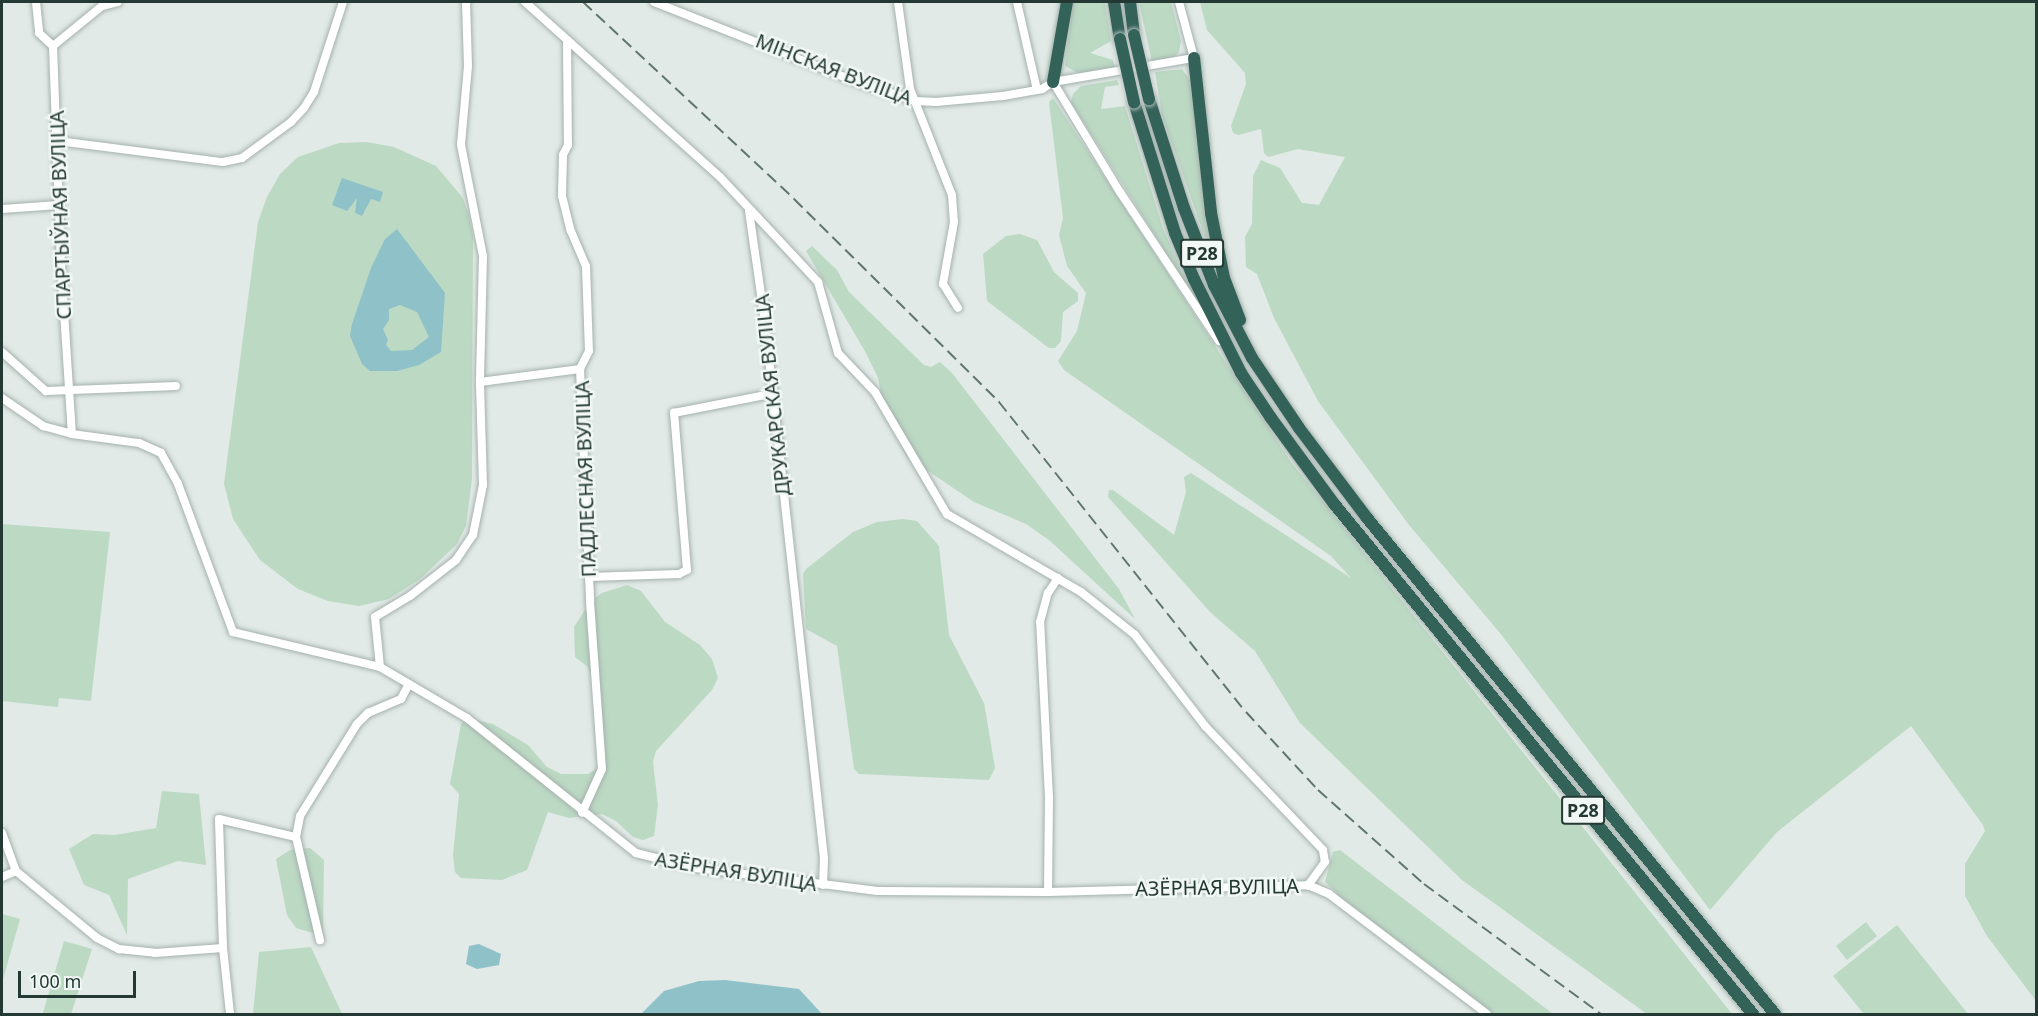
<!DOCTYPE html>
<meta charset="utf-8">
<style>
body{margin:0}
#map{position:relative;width:2038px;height:1016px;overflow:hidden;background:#e1eae6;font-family:"Noto Sans",sans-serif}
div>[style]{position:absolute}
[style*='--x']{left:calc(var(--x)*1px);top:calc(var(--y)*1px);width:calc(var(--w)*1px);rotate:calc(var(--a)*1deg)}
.green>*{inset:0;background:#bcd9c4}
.water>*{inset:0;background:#8fc1c9}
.roads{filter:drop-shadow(0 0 2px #a5b1ad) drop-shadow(0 0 2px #a5b1ad)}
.minor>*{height:8px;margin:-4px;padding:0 4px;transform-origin:4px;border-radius:4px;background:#fff}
.highway>*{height:12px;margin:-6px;padding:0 6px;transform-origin:6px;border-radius:6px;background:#336258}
.rail>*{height:2px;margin-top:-1px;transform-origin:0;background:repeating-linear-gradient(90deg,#5e756e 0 12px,transparent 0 18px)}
.bridges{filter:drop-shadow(0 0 2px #bdc4c2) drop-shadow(0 0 2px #bdc4c2)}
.highway-bridge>*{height:12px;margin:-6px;padding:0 6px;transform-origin:6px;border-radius:6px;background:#336258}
span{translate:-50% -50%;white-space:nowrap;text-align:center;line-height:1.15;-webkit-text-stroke:5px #f1f7f4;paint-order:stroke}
.shield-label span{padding:2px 4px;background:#f1f7f4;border:2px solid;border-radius:4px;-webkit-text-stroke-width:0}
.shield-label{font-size:18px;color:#243933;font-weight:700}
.street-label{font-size:20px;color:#243933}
.frame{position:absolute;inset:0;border:3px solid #243933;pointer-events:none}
.scale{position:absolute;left:18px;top:971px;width:118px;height:27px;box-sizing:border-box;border:3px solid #243933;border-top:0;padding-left:8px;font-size:18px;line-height:21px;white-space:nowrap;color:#243933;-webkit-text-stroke:4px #f1f7f4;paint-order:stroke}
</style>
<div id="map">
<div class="green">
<div style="clip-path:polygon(1073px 2px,1105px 2px,1111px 41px,1090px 53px,1113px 60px,1115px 68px,1078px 73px,1065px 66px)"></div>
<div style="clip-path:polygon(1139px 2px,1171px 2px,1181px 41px,1179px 52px,1174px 57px,1152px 62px)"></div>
<div style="clip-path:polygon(1200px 2px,2036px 2px,2036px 1001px,1987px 936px,1965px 896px,1965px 864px,1985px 831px,1983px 825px,1911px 726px,1777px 832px,1710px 910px,1500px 633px,1409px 525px,1318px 401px,1274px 318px,1257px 274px,1246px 267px,1245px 237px,1252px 224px,1253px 176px,1261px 160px,1280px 168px,1302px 203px,1319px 205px,1345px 157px,1298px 149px,1268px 157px,1264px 153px,1261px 129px,1238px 135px,1233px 133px,1231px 126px,1246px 84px,1245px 73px,1207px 30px)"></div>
<div style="clip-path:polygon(1182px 69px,1192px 83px,1207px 224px,1218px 275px,1162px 115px,1155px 72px)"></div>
<div style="clip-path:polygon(1117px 80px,1119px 85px,1105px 87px,1101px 109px,1125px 106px,1163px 228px,1189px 289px,1071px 102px,1073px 94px,1081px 86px)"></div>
<div style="clip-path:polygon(1053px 98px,1291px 462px,1732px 1014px,1647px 1014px,1462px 880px,1300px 723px,1255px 651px,1210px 612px,1108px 497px,1109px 490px,1113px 490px,1174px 535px,1186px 492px,1184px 477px,1191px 473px,1351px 578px,1331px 556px,1064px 370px,1058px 361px,1077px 331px,1086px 293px,1067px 266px,1059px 235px,1063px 218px,1049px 102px)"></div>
<div style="clip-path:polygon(367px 142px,394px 147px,436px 166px,463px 198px,469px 215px,473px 236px,472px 479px,466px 526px,457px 544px,420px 579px,389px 599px,359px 606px,328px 601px,298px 589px,260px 560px,233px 519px,224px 484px,258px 222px,267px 197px,280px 174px,298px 157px,339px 143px)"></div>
<div style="clip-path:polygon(1020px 234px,1037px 240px,1054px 272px,1078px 293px,1078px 301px,1063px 312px,1061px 341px,1055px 348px,1049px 348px,987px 301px,983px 254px,1006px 236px)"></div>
<div style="clip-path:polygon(812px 246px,837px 270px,849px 292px,924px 365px,931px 367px,940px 362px,952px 373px,1119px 589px,1135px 619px,1049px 540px,1026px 524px,974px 502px,906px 456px,885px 413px,878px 378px,866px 353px,806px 251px)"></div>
<div style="clip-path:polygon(903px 519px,917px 521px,939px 546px,949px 635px,984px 703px,995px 768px,989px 780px,859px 774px,854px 769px,837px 646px,806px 629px,803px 574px,806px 569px,853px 532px,877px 522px)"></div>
<div style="clip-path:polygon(2px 524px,110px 532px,91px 701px,59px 698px,58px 707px,2px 701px)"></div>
<div style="clip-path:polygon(627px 585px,641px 591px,665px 622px,700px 645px,712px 659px,718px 678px,712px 690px,656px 751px,653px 762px,658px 805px,654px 836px,643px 840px,633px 837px,616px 821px,602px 814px,569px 818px,548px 812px,527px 870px,502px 880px,461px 878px,455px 872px,453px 855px,459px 794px,450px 784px,461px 724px,467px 718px,493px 724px,528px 745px,547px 767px,561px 774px,588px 774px,601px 766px,599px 699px,588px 667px,575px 657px,574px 627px,590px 602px,602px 593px)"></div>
<div style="clip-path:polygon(162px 791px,199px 794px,206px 865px,178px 861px,128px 879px,127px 935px,109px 895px,84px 885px,69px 849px,93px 834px,115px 835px,156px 828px)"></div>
<div style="clip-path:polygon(310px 848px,324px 860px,323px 936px,296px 928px,287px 915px,276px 859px,290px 850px)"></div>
<div style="clip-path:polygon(1340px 850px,1553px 1014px,1487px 1014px,1387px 941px,1325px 882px,1333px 852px)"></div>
<div style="clip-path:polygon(2px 914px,20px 919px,2px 983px)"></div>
<div style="clip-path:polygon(1866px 922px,1877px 936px,1847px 960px,1836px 946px)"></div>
<div style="clip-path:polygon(1897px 925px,1968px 1014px,1864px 1014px,1833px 976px)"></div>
<div style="clip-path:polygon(64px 941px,92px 949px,71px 1014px,47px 1014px,43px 1013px)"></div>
<div style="clip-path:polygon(311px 947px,342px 1014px,253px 1014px,259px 952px)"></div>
</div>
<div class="water">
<div style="clip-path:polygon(342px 178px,383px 192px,380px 202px,371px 199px,362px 216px,355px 213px,357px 198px,347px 211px,332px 205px)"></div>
<div style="clip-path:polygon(evenodd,397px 229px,445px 293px,441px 352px,419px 365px,397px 371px,370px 371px,362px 364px,350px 336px,352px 324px,371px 268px,385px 239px,397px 229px,400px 305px,417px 312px,429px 337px,412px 350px,391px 351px,386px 345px,388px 340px,383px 329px,389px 320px,389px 309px,400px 305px)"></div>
<div style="clip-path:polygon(479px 944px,501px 954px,499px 965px,477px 969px,466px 964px,469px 946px)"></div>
<div style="clip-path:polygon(725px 980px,799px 989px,822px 1014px,641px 1014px,664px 991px,699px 981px)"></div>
</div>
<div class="roads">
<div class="minor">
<div style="--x:36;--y:2;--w:31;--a:84"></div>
<div style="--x:39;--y:33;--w:19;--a:43"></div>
<div style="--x:53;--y:46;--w:219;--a:87.9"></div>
<div style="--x:61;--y:265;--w:169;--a:86.3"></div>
<div style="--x:466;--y:2;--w:64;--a:88.2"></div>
<div style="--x:468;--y:66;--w:79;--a:95.1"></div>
<div style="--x:461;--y:145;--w:113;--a:78.8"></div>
<div style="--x:483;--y:256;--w:126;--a:91.4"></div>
<div style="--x:525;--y:2;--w:262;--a:41.9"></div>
<div style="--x:720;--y:177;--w:144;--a:47"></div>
<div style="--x:818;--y:282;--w:74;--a:74.3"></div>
<div style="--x:838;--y:353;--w:54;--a:46.5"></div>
<div style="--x:875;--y:392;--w:142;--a:59.5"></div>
<div style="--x:947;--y:514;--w:155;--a:30.2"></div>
<div style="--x:1081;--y:592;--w:69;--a:38.5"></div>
<div style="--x:1135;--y:635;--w:115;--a:52.4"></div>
<div style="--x:1205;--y:726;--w:171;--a:46.4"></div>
<div style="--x:1323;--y:850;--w:12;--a:81"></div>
<div style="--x:1325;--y:862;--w:29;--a:126"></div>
<div style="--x:654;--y:2;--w:227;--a:21.5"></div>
<div style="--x:865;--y:85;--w:53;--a:17.4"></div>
<div style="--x:916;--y:101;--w:20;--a:3"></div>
<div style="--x:936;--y:102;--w:67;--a:-5.1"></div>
<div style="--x:1003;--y:96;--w:40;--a:-10"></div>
<div style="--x:1042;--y:89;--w:13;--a:-32"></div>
<div style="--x:1053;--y:82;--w:143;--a:-9.7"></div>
<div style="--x:1194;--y:58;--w:58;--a:-105"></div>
<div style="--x:898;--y:2;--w:88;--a:82.1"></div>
<div style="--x:910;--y:89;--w:114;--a:68.4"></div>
<div style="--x:952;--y:195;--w:27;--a:86"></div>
<div style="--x:954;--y:222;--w:63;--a:100.1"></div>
<div style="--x:943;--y:284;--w:28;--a:58"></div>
<div style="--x:1017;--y:2;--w:90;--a:77.2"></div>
<div style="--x:567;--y:40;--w:105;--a:89.5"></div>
<div style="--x:568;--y:145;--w:11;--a:117"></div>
<div style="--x:563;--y:155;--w:41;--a:91.4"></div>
<div style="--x:562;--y:196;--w:36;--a:76"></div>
<div style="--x:571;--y:231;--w:38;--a:67"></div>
<div style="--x:586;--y:266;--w:85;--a:88"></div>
<div style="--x:589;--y:351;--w:20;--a:117"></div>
<div style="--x:580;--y:369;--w:233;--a:87.5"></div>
<div style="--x:590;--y:602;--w:167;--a:85.9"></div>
<div style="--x:602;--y:769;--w:48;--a:114.4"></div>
<div style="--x:53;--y:46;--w:63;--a:-39.2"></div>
<div style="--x:102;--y:6;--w:16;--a:-14"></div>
<div style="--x:1053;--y:82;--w:129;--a:58.7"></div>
<div style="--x:1120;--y:192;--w:179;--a:56.4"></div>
<div style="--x:58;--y:141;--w:166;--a:7.3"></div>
<div style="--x:223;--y:162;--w:19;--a:-12"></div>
<div style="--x:242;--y:158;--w:61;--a:-36.3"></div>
<div style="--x:291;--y:122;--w:19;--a:-47"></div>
<div style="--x:304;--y:108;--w:19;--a:-58"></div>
<div style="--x:314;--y:92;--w:95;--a:-72.1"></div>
<div style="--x:2;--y:209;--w:57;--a:-4"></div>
<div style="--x:749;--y:211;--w:112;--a:81.8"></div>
<div style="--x:765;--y:322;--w:539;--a:83.72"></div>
<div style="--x:824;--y:858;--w:27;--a:92"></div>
<div style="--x:2;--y:352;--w:59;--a:41.6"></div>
<div style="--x:46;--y:391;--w:130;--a:-2.2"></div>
<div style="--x:2;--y:398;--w:50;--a:34.3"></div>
<div style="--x:43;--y:426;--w:30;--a:15"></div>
<div style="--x:72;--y:434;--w:68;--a:7.7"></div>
<div style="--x:139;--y:443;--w:24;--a:24"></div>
<div style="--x:161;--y:453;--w:35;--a:61"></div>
<div style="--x:178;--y:484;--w:158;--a:69.6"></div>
<div style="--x:233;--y:632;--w:151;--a:13.4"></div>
<div style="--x:380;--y:667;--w:101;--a:30.4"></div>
<div style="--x:467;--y:718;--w:216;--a:38.6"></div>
<div style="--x:636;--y:853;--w:62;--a:14"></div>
<div style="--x:696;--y:868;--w:183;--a:7.2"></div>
<div style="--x:878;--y:891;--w:170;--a:0.3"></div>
<div style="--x:1048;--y:892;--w:260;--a:-1.5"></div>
<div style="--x:1308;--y:885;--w:23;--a:23"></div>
<div style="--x:1329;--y:894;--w:198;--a:37.2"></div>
<div style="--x:589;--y:577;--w:90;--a:-1.9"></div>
<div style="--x:679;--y:574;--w:9;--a:-27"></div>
<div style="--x:687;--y:570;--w:158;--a:-94.7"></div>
<div style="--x:674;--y:413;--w:99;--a:-11.1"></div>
<div style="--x:380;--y:667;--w:50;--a:-95.7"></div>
<div style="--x:375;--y:617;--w:41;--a:-31"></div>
<div style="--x:410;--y:596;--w:58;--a:-38"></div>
<div style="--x:456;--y:560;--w:30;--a:-56"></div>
<div style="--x:473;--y:535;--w:51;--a:-78.7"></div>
<div style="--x:483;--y:485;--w:103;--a:-91.7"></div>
<div style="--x:480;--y:382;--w:101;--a:-7.4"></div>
<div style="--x:2;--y:833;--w:40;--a:69.8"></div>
<div style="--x:296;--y:837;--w:106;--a:76.9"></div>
<div style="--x:2;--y:877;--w:15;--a:-23"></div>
<div style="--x:16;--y:871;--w:105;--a:39.6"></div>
<div style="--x:97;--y:938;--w:25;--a:27"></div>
<div style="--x:119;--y:949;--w:36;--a:6"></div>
<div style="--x:155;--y:953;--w:68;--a:-4.2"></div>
<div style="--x:223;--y:948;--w:129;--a:-91.8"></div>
<div style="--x:219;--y:819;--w:79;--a:13.2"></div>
<div style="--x:296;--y:837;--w:21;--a:-79"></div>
<div style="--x:300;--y:816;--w:108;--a:-58.2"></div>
<div style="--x:357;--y:724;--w:16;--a:-45"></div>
<div style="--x:368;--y:713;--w:36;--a:-23"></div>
<div style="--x:401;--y:699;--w:17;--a:-62"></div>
<div style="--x:1048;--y:892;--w:95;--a:-89.4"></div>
<div style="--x:1049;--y:797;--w:175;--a:-92.9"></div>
<div style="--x:1040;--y:622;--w:30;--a:-75"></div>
<div style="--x:1048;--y:593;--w:18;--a:-56"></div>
<div style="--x:223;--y:948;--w:66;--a:83.9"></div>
</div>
<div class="highway">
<div style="--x:1114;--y:2;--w:37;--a:81"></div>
<div style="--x:1130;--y:2;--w:33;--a:83"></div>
<div style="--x:1194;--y:58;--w:156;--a:83.7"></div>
<div style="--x:1211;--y:213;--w:66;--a:78.7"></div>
<div style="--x:1224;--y:278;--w:45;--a:69.1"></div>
<div style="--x:1053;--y:82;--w:81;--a:-80.1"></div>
<div style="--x:1149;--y:99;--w:114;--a:72.2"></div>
<div style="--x:1184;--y:208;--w:83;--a:68.7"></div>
<div style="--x:1214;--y:285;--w:82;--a:62.5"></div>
<div style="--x:1252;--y:358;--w:84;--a:56.1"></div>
<div style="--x:1299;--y:428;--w:113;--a:52.9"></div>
<div style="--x:1367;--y:518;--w:642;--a:50.56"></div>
<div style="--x:1134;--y:102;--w:137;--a:72.6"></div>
<div style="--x:1175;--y:233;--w:50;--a:67.6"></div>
<div style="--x:1194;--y:279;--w:105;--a:63.4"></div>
<div style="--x:1241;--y:373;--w:54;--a:56.3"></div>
<div style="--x:1271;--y:418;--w:108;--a:53.7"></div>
<div style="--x:1335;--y:505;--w:659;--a:50.61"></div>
</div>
</div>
<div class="rail">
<div style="--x:583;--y:2;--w:289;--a:43"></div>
<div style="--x:794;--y:199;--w:289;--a:44.7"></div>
<div style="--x:999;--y:402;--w:396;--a:51.5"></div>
<div style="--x:1246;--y:712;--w:106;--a:47.3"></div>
<div style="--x:1318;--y:790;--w:142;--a:41.6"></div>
<div style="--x:1424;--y:884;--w:220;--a:36.3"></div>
</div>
<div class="bridges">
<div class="highway-bridge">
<div style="--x:1134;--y:35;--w:66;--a:76.8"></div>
<div style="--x:1120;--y:39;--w:65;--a:77.5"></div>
</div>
</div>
<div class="shield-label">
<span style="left:1202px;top:253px">Р28</span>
<span style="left:1583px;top:810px">Р28</span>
</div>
<div class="street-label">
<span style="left:834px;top:69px;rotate:21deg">МІНСКАЯ ВУЛІЦА</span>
<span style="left:60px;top:215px;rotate:-92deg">СПАРТЫЎНАЯ ВУЛІЦА</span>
<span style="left:772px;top:395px;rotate:-96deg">ДРУКАРСКАЯ ВУЛІЦА</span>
<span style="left:585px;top:479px;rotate:-92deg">ПАДЛЕСНАЯ ВУЛІЦА</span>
<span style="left:736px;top:871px;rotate:9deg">АЗЁРНАЯ ВУЛІЦА</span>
<span style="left:1217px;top:887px;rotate:-1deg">АЗЁРНАЯ ВУЛІЦА</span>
</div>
<div class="frame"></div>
<div class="scale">100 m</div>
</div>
